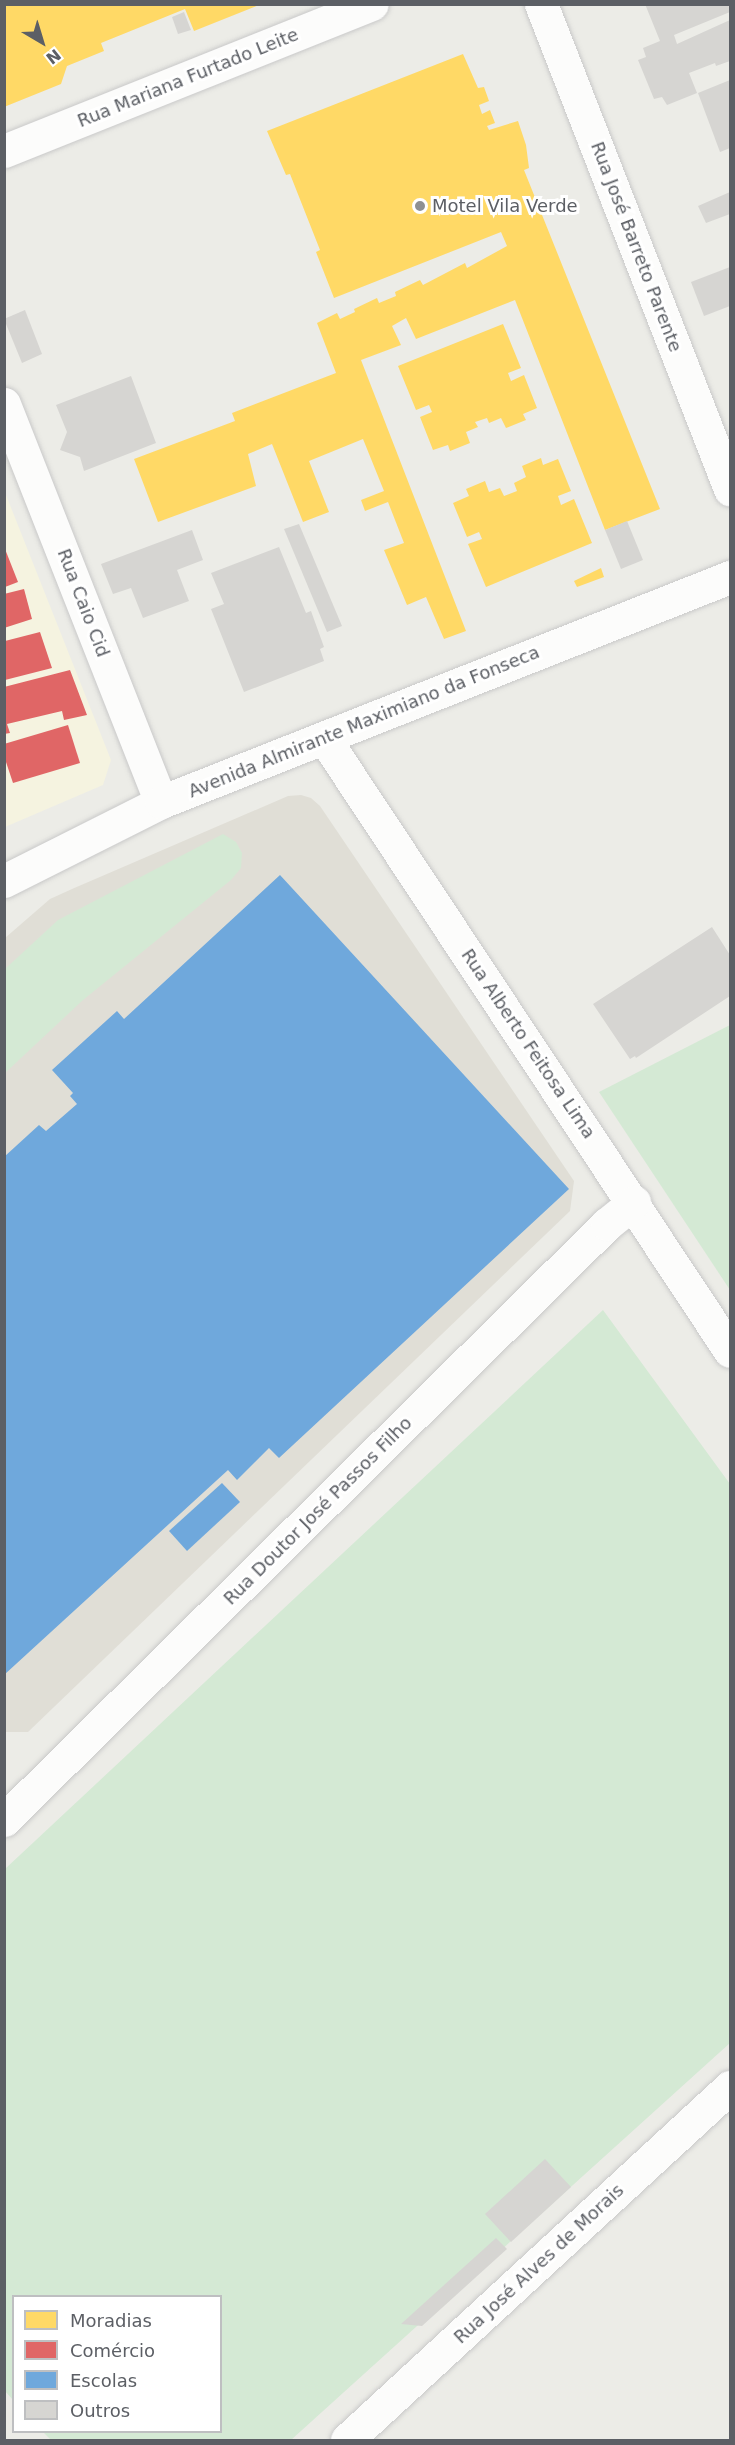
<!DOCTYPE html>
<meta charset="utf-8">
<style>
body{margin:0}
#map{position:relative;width:735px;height:2445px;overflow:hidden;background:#ecece7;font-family:"DejaVu Sans",sans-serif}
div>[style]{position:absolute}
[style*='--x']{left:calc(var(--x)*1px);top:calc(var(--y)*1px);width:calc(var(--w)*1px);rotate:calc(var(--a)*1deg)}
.commercial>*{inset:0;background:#f5f3e0}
.education>*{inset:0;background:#e0ded6}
.green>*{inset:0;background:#d4e9d4}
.homes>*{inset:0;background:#ffd966}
.shops>*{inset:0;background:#e06666}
.schools>*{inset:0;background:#6fa8dc}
.building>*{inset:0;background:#d6d5d2}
.roads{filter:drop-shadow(0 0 2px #c9c9c9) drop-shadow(0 0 2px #c9c9c9)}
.street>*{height:33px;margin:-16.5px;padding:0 16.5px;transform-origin:16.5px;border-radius:16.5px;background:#fcfcfb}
.secondary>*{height:33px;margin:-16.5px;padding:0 16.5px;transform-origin:16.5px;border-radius:16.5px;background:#fcfcfb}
.dots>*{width:16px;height:16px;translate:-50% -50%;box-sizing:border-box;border:3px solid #fff;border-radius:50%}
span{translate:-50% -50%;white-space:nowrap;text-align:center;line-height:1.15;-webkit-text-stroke:6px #fff;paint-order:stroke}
.street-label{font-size:18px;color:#5c5f65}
.poi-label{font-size:18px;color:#5c5f65}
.left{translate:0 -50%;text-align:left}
.frame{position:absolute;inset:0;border:6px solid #5c5f65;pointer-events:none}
.legend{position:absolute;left:12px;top:2295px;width:210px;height:138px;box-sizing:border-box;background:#fff;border:2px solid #bebfc1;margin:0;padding:8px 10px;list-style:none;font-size:18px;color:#5c5f65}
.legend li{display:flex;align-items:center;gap:12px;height:30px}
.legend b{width:30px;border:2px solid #bebfc1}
.north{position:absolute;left:12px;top:12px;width:60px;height:60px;-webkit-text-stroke:4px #fff;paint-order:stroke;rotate:142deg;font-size:16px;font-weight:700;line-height:24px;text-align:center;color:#5c5f65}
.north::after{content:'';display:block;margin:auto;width:21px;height:27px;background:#5c5f65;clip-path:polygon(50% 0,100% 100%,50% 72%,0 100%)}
</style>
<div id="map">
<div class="commercial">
<div style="clip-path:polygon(4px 490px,111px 760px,103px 785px,5px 827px)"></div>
</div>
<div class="education">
<div style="clip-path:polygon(301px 795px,311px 798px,320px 806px,574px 1181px,570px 1211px,28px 1732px,5px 1732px,5px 938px,50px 899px,72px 889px,288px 796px)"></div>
</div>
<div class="green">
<div style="clip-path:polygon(223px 834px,236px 842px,242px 853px,241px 868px,231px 880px,83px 1000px,5px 1073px,5px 969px,58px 920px)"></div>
<div style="clip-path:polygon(730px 1025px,730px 1290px,599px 1092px)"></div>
<div style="clip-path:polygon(603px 1310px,730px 1484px,730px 2043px,291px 2440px,51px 2440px,43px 2432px,220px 2432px,220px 2296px,14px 2296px,13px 2400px,5px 2391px,5px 1869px)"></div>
</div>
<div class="homes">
<div style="clip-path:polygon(4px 4px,259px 4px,259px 5px,194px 31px,185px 9px,101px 43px,104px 51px,67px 66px,61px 84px,4px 107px)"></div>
<div style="clip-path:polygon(463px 54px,478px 88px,484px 87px,489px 101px,479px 105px,482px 114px,490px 110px,495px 123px,487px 126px,489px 130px,518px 121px,526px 145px,529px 168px,524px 170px,660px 509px,605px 530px,515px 300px,416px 339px,406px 318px,392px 326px,401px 345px,361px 360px,466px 631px,444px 639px,426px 597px,407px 605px,384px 550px,404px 543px,388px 502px,365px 511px,361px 500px,384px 491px,363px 439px,309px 461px,329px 512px,303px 522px,272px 444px,248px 454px,256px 486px,158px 522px,134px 459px,235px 421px,232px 413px,336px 373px,317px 323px,337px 313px,340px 319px,355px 312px,354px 309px,377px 298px,379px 303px,396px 296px,395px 292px,420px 280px,423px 285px,465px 263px,467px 268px,507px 246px,501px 232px,334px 298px,316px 252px,320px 250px,290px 174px,286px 175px,267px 131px)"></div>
<div style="clip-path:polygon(503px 324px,521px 368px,508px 373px,511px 381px,524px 375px,537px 408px,523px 414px,526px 420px,506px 428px,501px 418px,489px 423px,487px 418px,475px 422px,478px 427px,466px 432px,470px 443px,450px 451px,448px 445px,433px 450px,420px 417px,432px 412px,429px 405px,416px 410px,398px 366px)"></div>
<div style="clip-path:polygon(541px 458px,543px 465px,558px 459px,571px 491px,558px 496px,561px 505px,574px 499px,592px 543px,486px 587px,468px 544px,482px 539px,479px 532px,467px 537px,453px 503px,469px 496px,466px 489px,485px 481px,489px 492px,500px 488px,504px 496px,517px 491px,514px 483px,526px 477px,522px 466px)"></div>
<div style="clip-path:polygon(601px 568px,604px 577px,577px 587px,574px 581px)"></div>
</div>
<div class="shops">
<div style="clip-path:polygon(5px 549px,18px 582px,5px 587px)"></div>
<div style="clip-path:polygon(24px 589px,32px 619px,4px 628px,4px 594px)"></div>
<div style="clip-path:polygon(40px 632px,52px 668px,5px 680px,5px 641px)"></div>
<div style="clip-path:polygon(70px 670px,87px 715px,64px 720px,62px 711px,7px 724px,10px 733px,4px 734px,4px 687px)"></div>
<div style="clip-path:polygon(68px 725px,80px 763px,13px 783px,4px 756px,4px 744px)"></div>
</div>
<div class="schools">
<div style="clip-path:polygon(280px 875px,569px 1189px,279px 1458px,269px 1448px,237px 1480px,228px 1470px,4px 1675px,4px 1157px,39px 1125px,46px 1131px,77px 1104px,70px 1096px,73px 1093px,52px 1070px,117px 1011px,124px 1019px)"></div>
<div style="clip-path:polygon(222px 1483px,240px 1502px,187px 1551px,169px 1531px)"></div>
</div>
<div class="building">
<div style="clip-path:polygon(645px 4px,730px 4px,730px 12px,674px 35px,677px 44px,730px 20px,730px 61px,716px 66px,715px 63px,689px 73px,697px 93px,667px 105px,662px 97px,654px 99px,638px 60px,646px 57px,643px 48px,660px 41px)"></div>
<div style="clip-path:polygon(184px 12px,191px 30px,178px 34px,172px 17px)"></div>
<div style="clip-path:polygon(730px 80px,730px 148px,720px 152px,698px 93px)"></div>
<div style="clip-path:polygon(730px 192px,730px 214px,706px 223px,698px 206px)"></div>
<div style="clip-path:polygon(730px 267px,730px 306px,704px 316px,691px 282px)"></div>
<div style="clip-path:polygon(25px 310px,42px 354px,22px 363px,4px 319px)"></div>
<div style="clip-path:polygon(131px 376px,156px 443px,84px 471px,80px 457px,60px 450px,67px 432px,56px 405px)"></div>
<div style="clip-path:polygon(627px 521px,643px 560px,621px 569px,605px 530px)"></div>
<div style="clip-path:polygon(299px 524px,342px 626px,327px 632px,284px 529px)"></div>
<div style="clip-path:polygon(192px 530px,203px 560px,177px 570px,189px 601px,143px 618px,131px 588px,113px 594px,101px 564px)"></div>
<div style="clip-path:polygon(279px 547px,306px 613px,311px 611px,324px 647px,320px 649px,324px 661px,244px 692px,211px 609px,224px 604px,211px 573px)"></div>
<div style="clip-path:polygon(712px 927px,730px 955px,730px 996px,636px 1058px,635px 1056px,630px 1059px,593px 1004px)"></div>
<div style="clip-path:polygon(545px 2159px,571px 2187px,511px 2242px,485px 2214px)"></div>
<div style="clip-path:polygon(496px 2238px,507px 2249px,422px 2326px,401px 2324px)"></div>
</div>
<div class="roads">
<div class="street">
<div style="--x:541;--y:4;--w:521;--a:68.71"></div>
<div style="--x:4;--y:151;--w:396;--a:-21.8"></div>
<div style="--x:4;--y:404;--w:428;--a:68.5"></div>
<div style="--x:324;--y:738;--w:735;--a:56.48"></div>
<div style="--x:4;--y:1820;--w:848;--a:-44.67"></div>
<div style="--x:607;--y:1224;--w:35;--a:-39"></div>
<div style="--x:347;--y:2440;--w:521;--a:-42.67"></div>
</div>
<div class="secondary">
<div style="--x:4;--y:881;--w:176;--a:-26.7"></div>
<div style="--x:161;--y:802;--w:612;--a:-21.58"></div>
</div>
</div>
<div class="dots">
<div style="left:420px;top:206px;background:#8e9092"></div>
</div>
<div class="street-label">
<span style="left:188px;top:78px;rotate:-22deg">Rua Mariana Furtado Leite</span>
<span style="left:636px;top:247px;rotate:69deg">Rua José Barreto Parente</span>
<span style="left:83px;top:603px;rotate:69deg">Rua Caio Cid</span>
<span style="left:364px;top:722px;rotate:-22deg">Avenida Almirante Maximiano da Fonseca</span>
<span style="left:528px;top:1044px;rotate:56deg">Rua Alberto Feitosa Lima</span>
<span style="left:318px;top:1511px;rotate:-45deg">Rua Doutor José Passos Filho</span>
<span style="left:539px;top:2264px;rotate:-43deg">Rua José Alves de Morais</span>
</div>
<div class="poi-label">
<span class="left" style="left:432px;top:206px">Motel Vila Verde</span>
</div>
<div class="frame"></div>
<ul class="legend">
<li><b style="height:16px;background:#ffd966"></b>Moradias</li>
<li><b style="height:16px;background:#e06666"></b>Comércio</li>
<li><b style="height:16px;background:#6fa8dc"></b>Escolas</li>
<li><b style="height:16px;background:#d6d5d2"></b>Outros</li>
</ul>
<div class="north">N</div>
</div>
